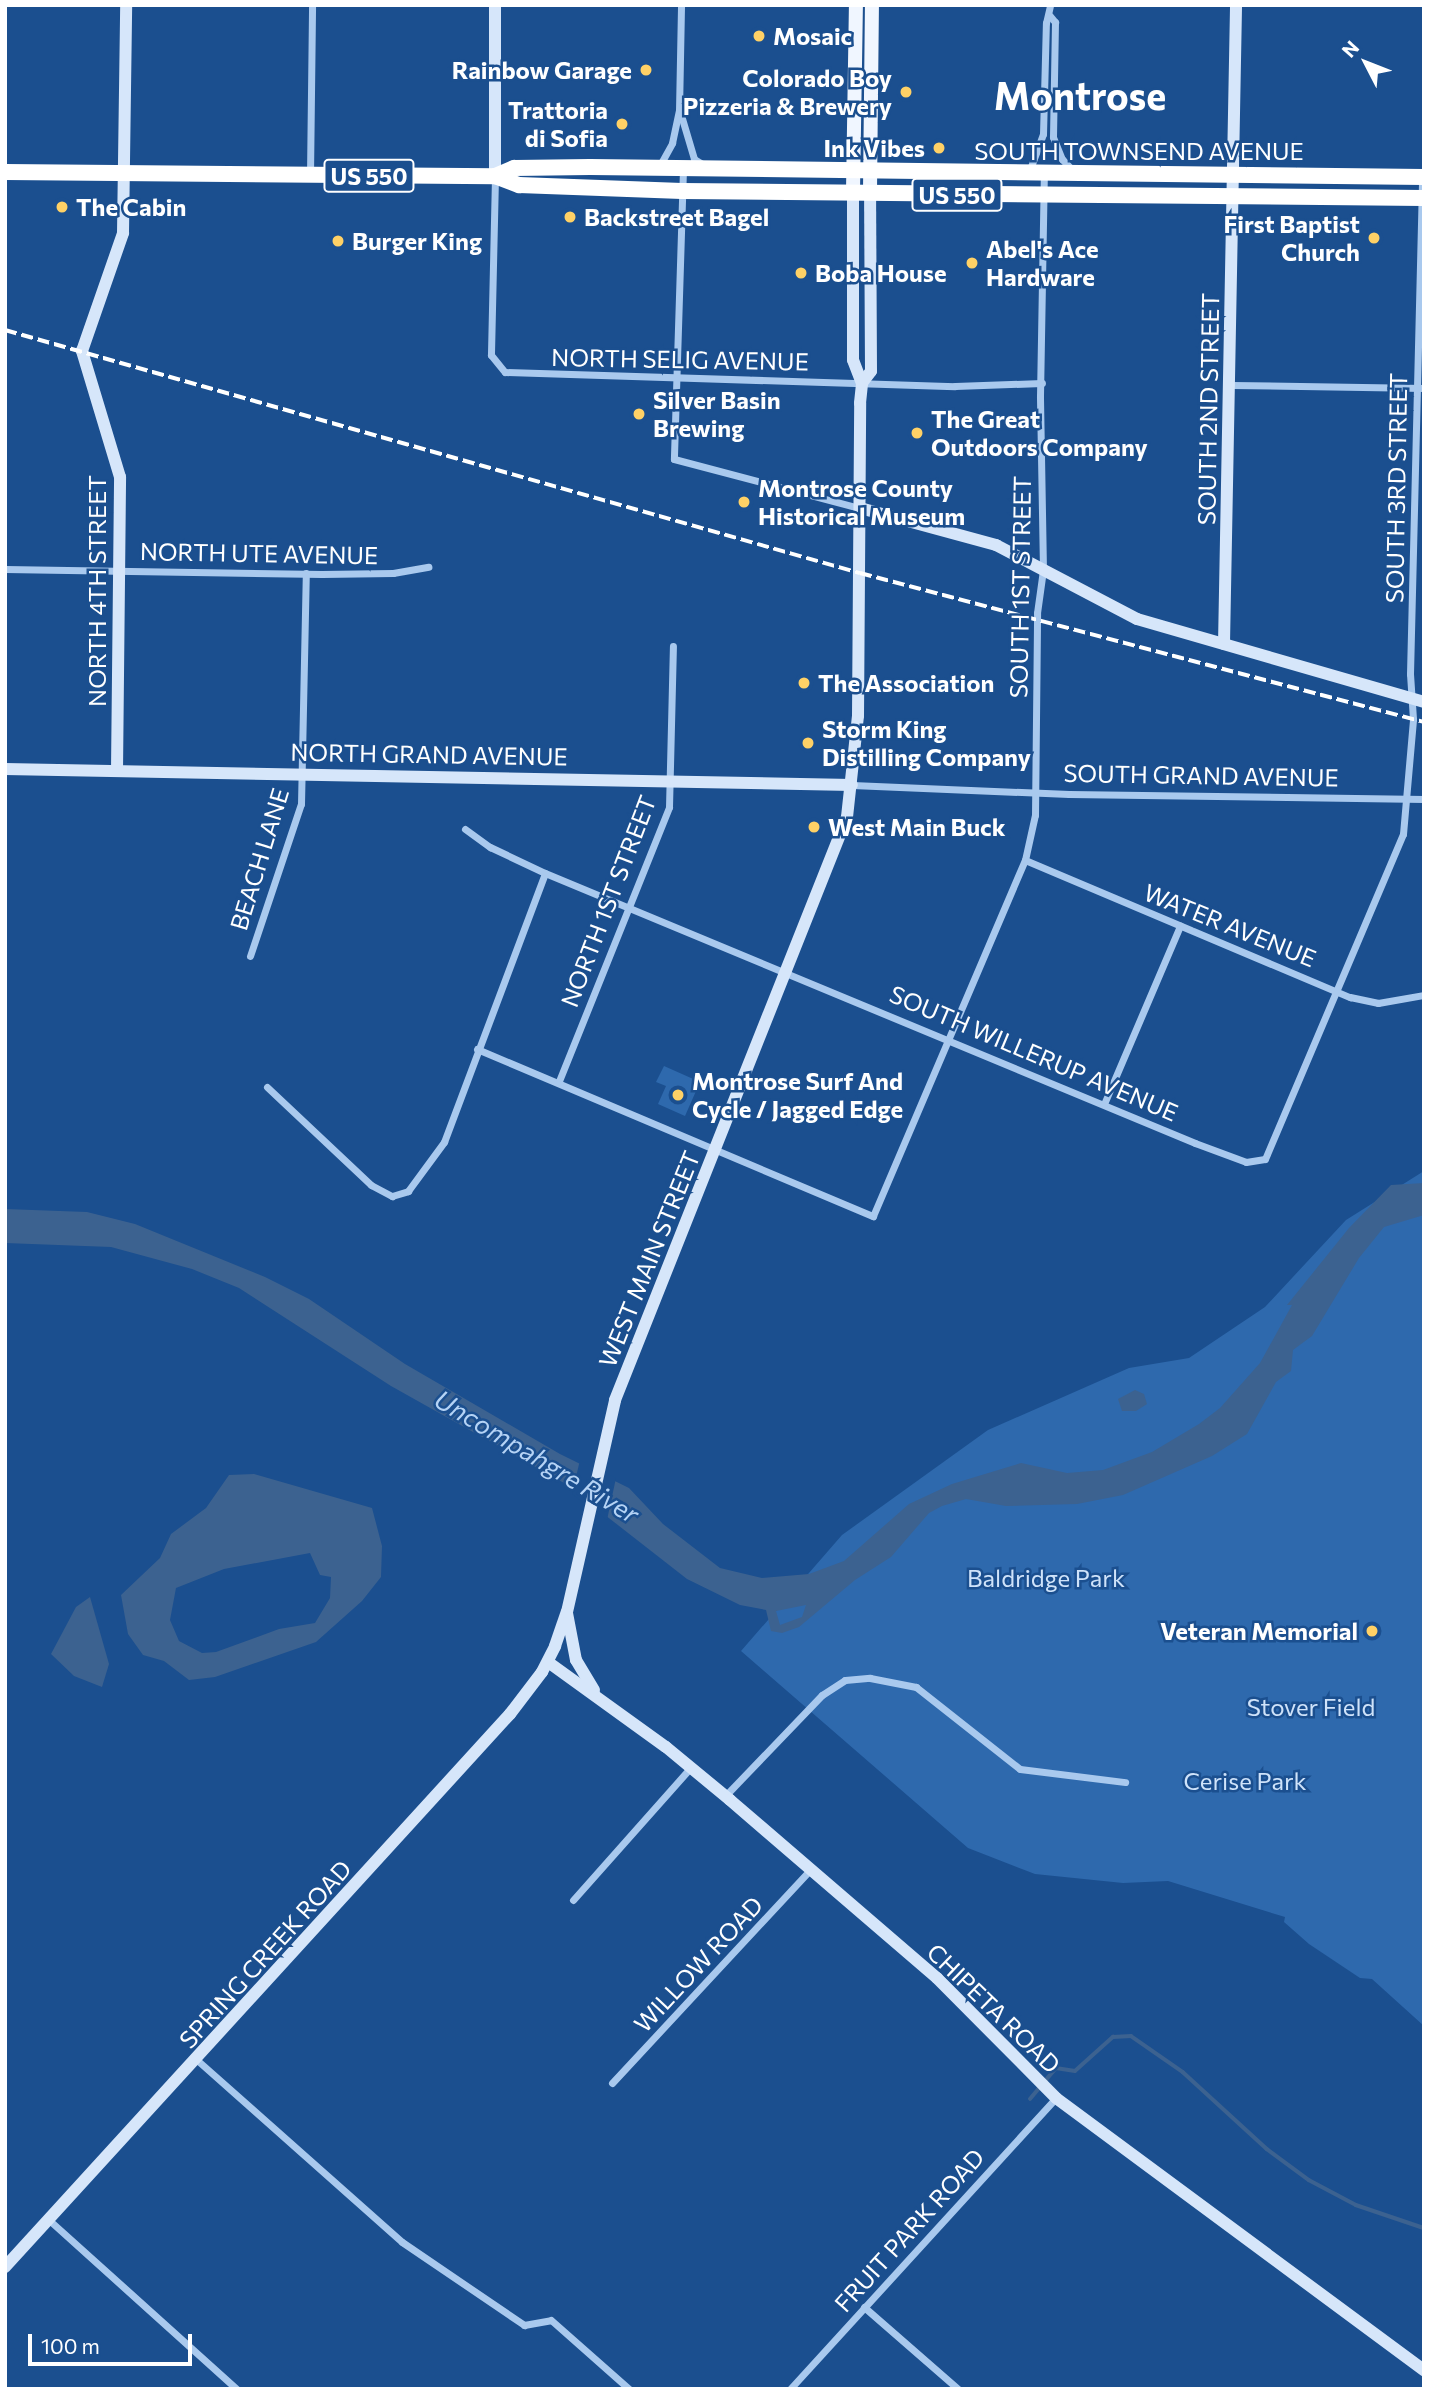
<!DOCTYPE html>
<style>
body{margin:0}
#map{position:relative;width:1429px;height:2394px;overflow:hidden;background:#1b4f8f;font-family:Commissioner,sans-serif}
div>[style]{position:absolute}
[style*='--x']{left:calc(var(--x)*1px);top:calc(var(--y)*1px);width:calc(var(--w)*1px);rotate:calc(var(--a)*1deg)}
.green>*{inset:0;background:#2e69ad}
.water>*{inset:0;background:#3c6290}
.pier>*{inset:0;background:#1b4f8f}
.stream>*{height:3.5px;margin:-1.75px;padding:0 1.75px;transform-origin:1.75px;border-radius:1.75px;background:#3c6290}
.street>*{height:7px;margin:-3.5px;padding:0 3.5px;transform-origin:3.5px;border-radius:3.5px;background:#a9c9ee}
.secondary>*{height:12px;margin:-6px;padding:0 6px;transform-origin:6px;border-radius:6px;background:#d6e6fa}
.primary>*{height:14px;margin:-7px;padding:0 7px;transform-origin:7px;border-radius:7px;background:#f0f6ff}
.highway>*{height:16px;margin:-8px;padding:0 8px;transform-origin:8px;border-radius:8px;background:#fff}
.rail>*{height:3.5px;margin-top:-1.75px;transform-origin:0;background:repeating-linear-gradient(90deg,#fff 0 12px,transparent 0 17px)}
.dots>*{width:19px;height:19px;translate:-50% -50%;box-sizing:border-box;border:4px solid #1b4f8f;border-radius:50%}
span{translate:-50% -50%;white-space:nowrap;text-align:center;line-height:1.15;-webkit-text-stroke:5px #1b4f8f;paint-order:stroke}
.shield-label span{padding:2px 5px;background:#1b4f8f;border:2px solid;border-radius:5px;-webkit-text-stroke-width:0}
.shield-label{font-size:23px;color:#fff;font-weight:700}
.poi-label{font-size:24px;color:#fff;font-weight:700}
.left{translate:0 -50%;text-align:left}
.right{translate:-100% -50%;text-align:right}
.street-label{font-size:24px;color:#fff}
.park-label{font-size:24px;color:#cfe3fa}
.water-label{font-size:26px;color:#b5d3f5;font-style:italic}
.town-label{font-size:38px;color:#fff;font-weight:700}
.frame{position:absolute;inset:0;border:7px solid #fff;pointer-events:none}
.north{position:absolute;left:1331px;top:28px;width:70px;height:70px;-webkit-text-stroke:5px #1b4f8f;paint-order:stroke;rotate:312deg;font-size:19px;font-weight:700;line-height:28px;text-align:center;color:#fff}
.north::after{content:'';display:block;margin:auto;width:24px;height:32px;background:#fff;clip-path:polygon(50% 0,100% 100%,50% 72%,0 100%)}
.scale{position:absolute;left:28px;top:2334px;width:164px;height:32px;box-sizing:border-box;border:4px solid #fff;border-top:0;padding-left:9px;font-size:21px;line-height:24px;white-space:nowrap;color:#fff;-webkit-text-stroke:5px #1b4f8f;paint-order:stroke}
</style>
<div id="map">
<div class="green">
<div style="clip-path:polygon(664px 1066px,700px 1082px,685px 1116px,658px 1104px,666px 1086px,656px 1082px)"></div>
<div style="clip-path:polygon(1424px 1171px,1424px 2026px,1372px 1979px,1360px 1978px,1309px 1944px,1284px 1922px,1285px 1917px,1168px 1881px,1123px 1883px,1035px 1874px,968px 1848px,741px 1651px,842px 1535px,988px 1430px,1129px 1368px,1189px 1358px,1265px 1307px,1346px 1220px)"></div>
</div>
<div class="water">
<div style="clip-path:polygon(evenodd,1424px 1183px,1424px 1215px,1384px 1227px,1359px 1258px,1312px 1336px,1293px 1350px,1291px 1371px,1276px 1382px,1247px 1434px,1212px 1456px,1123px 1495px,1077px 1504px,1006px 1506px,966px 1499px,942px 1506px,929px 1513px,891px 1557px,855px 1580px,799px 1627px,782px 1633px,771px 1631px,766px 1610px,740px 1605px,687px 1579px,564px 1483px,391px 1386px,239px 1288px,192px 1269px,111px 1247px,5px 1243px,5px 1209px,87px 1212px,135px 1224px,265px 1277px,309px 1299px,405px 1364px,560px 1454px,629px 1488px,663px 1524px,720px 1568px,762px 1578px,809px 1574px,844px 1561px,909px 1504px,952px 1484px,1021px 1463px,1067px 1473px,1103px 1470px,1152px 1452px,1199px 1424px,1220px 1408px,1260px 1363px,1292px 1305px,1287px 1305px,1349px 1228px,1391px 1185px,1424px 1183px,806px 1605px,802px 1617px,780px 1625px,776px 1611px,806px 1605px)"></div>
<div style="clip-path:polygon(1135px 1390px,1144px 1394px,1147px 1404px,1136px 1411px,1122px 1411px,1118px 1399px)"></div>
<div style="clip-path:polygon(evenodd,254px 1474px,372px 1508px,382px 1546px,381px 1577px,362px 1601px,316px 1642px,215px 1677px,189px 1680px,164px 1661px,143px 1655px,128px 1634px,121px 1595px,160px 1558px,171px 1534px,206px 1508px,229px 1475px,254px 1474px,310px 1553px,320px 1575px,331px 1577px,330px 1598px,315px 1623px,279px 1629px,216px 1652px,202px 1653px,179px 1641px,170px 1620px,176px 1588px,224px 1569px,310px 1553px)"></div>
<div style="clip-path:polygon(90px 1597px,109px 1664px,102px 1687px,74px 1676px,51px 1654px,76px 1607px)"></div>
</div>
<div class="pier">
<div style="clip-path:polygon(580px 1460px,616px 1478px,607px 1520px,572px 1494px)"></div>
</div>
<div class="stream">
<div style="--x:1030;--y:2099;--w:40;--a:-50"></div>
<div style="--x:1056;--y:2068;--w:19;--a:9"></div>
<div style="--x:1075;--y:2071;--w:51;--a:-41.8"></div>
<div style="--x:1113;--y:2037;--w:18;--a:-3"></div>
<div style="--x:1131;--y:2036;--w:63;--a:34.7"></div>
<div style="--x:1183;--y:2072;--w:114;--a:42.5"></div>
<div style="--x:1267;--y:2149;--w:52;--a:36.4"></div>
<div style="--x:1309;--y:2180;--w:53;--a:28"></div>
<div style="--x:1356;--y:2205;--w:72;--a:18.7"></div>
</div>
<div class="street">
<div style="--x:1050;--y:16;--w:8;--a:50"></div>
<div style="--x:1055;--y:22;--w:115;--a:91"></div>
<div style="--x:1053;--y:137;--w:24;--a:68"></div>
<div style="--x:1062;--y:159;--w:16;--a:47"></div>
<div style="--x:681;--y:115;--w:46;--a:73.5"></div>
<div style="--x:694;--y:159;--w:12;--a:31"></div>
<div style="--x:660;--y:165;--w:25;--a:-61"></div>
<div style="--x:672;--y:143;--w:33;--a:-78"></div>
<div style="--x:679;--y:111;--w:106;--a:-88.9"></div>
<div style="--x:683;--y:169;--w:290;--a:91.8"></div>
<div style="--x:674;--y:459;--w:192;--a:14.8"></div>
<div style="--x:1029;--y:172;--w:40;--a:-69.8"></div>
<div style="--x:1043;--y:134;--w:111;--a:-88.5"></div>
<div style="--x:1046;--y:23;--w:18;--a:-77"></div>
<div style="--x:310;--y:175;--w:170;--a:-89.3"></div>
<div style="--x:495;--y:177;--w:178;--a:91.3"></div>
<div style="--x:491;--y:355;--w:22;--a:51"></div>
<div style="--x:505;--y:372;--w:450;--a:1.8"></div>
<div style="--x:955;--y:386;--w:87;--a:-2"></div>
<div style="--x:1232;--y:385;--w:192;--a:0.9"></div>
<div style="--x:5;--y:569;--w:317;--a:0.9"></div>
<div style="--x:322;--y:574;--w:71;--a:-0.8"></div>
<div style="--x:393;--y:573;--w:36;--a:-10"></div>
<div style="--x:852;--y:785;--w:217;--a:2.4"></div>
<div style="--x:1069;--y:794;--w:355;--a:0.8"></div>
<div style="--x:465;--y:829;--w:31;--a:36"></div>
<div style="--x:490;--y:847;--w:61;--a:25.3"></div>
<div style="--x:545;--y:873;--w:704;--a:22.56"></div>
<div style="--x:1195;--y:1143;--w:54;--a:20.4"></div>
<div style="--x:1246;--y:1162;--w:19;--a:-9"></div>
<div style="--x:1265;--y:1159;--w:353;--a:-67"></div>
<div style="--x:1403;--y:834;--w:115;--a:-85"></div>
<div style="--x:1413;--y:719;--w:45;--a:-93.8"></div>
<div style="--x:1410;--y:674;--w:497;--a:-88.6"></div>
<div style="--x:1025;--y:860;--w:353;--a:22.9"></div>
<div style="--x:1350;--y:997;--w:29;--a:12"></div>
<div style="--x:1378;--y:1003;--w:47;--a:-9.9"></div>
<div style="--x:250;--y:956;--w:160;--a:-71.5"></div>
<div style="--x:301;--y:804;--w:231;--a:-88.8"></div>
<div style="--x:477;--y:1049;--w:430;--a:22.9"></div>
<div style="--x:873;--y:1216;--w:387;--a:-66.9"></div>
<div style="--x:1025;--y:860;--w:46;--a:-77.5"></div>
<div style="--x:1035;--y:815;--w:202;--a:-89.4"></div>
<div style="--x:1037;--y:613;--w:43;--a:-82.1"></div>
<div style="--x:1043;--y:570;--w:174;--a:-91"></div>
<div style="--x:1040;--y:396;--w:223;--a:-89"></div>
<div style="--x:559;--y:1081;--w:295;--a:-68.1"></div>
<div style="--x:669;--y:807;--w:161;--a:-88.6"></div>
<div style="--x:267;--y:1087;--w:143;--a:43.3"></div>
<div style="--x:371;--y:1185;--w:24;--a:28"></div>
<div style="--x:392;--y:1196;--w:17;--a:-17"></div>
<div style="--x:408;--y:1191;--w:61;--a:-53.7"></div>
<div style="--x:444;--y:1142;--w:287;--a:-69.4"></div>
<div style="--x:1104;--y:1104;--w:194;--a:-66.9"></div>
<div style="--x:725;--y:1796;--w:140;--a:-46.2"></div>
<div style="--x:822;--y:1695;--w:27;--a:-33"></div>
<div style="--x:845;--y:1680;--w:25;--a:-5"></div>
<div style="--x:870;--y:1678;--w:47;--a:11.1"></div>
<div style="--x:916;--y:1687;--w:132;--a:38.3"></div>
<div style="--x:1020;--y:1769;--w:106;--a:7.1"></div>
<div style="--x:573;--y:1900;--w:178;--a:-48.4"></div>
<div style="--x:197;--y:2060;--w:274;--a:41.6"></div>
<div style="--x:402;--y:2242;--w:148;--a:34.2"></div>
<div style="--x:524;--y:2325;--w:27;--a:-10"></div>
<div style="--x:551;--y:2320;--w:104;--a:41.5"></div>
<div style="--x:612;--y:2083;--w:291;--a:-47.1"></div>
<div style="--x:49;--y:2220;--w:253;--a:42"></div>
<div style="--x:864;--y:2307;--w:125;--a:41.1"></div>
<div style="--x:790;--y:2389;--w:394;--a:-47.6"></div>
</div>
<div class="secondary">
<div style="--x:495;--y:5;--w:171;--a:90"></div>
<div style="--x:853;--y:191;--w:169;--a:90"></div>
<div style="--x:853;--y:360;--w:25;--a:69"></div>
<div style="--x:860;--y:508;--w:141;--a:15.2"></div>
<div style="--x:996;--y:545;--w:159;--a:27.7"></div>
<div style="--x:1137;--y:619;--w:299;--a:16.1"></div>
<div style="--x:1224;--y:644;--w:639;--a:-88.92"></div>
<div style="--x:5;--y:769;--w:847;--a:1.08"></div>
<div style="--x:117;--y:771;--w:294;--a:-89.4"></div>
<div style="--x:120;--y:477;--w:132;--a:-106.8"></div>
<div style="--x:82;--y:351;--w:125;--a:-70.8"></div>
<div style="--x:123;--y:233;--w:228;--a:-89.2"></div>
<div style="--x:567;--y:1613;--w:48;--a:79.2"></div>
<div style="--x:576;--y:1660;--w:35;--a:59"></div>
<div style="--x:548;--y:1662;--w:145;--a:35.8"></div>
<div style="--x:666;--y:1747;--w:83;--a:39.6"></div>
<div style="--x:730;--y:1800;--w:273;--a:40.7"></div>
<div style="--x:937;--y:1978;--w:169;--a:45.2"></div>
<div style="--x:1056;--y:2098;--w:458;--a:36.5"></div>
<div style="--x:5;--y:2267;--w:749;--a:-47.6"></div>
<div style="--x:510;--y:1714;--w:53;--a:-52.7"></div>
<div style="--x:542;--y:1672;--w:29;--a:-63"></div>
<div style="--x:555;--y:1646;--w:36;--a:-71"></div>
<div style="--x:567;--y:1612;--w:217;--a:-77.2"></div>
<div style="--x:615;--y:1400;--w:627;--a:-68.3"></div>
<div style="--x:847;--y:817;--w:102;--a:-83.8"></div>
<div style="--x:858;--y:716;--w:313;--a:-89.6"></div>
<div style="--x:860;--y:403;--w:20;--a:-84"></div>
<div style="--x:862;--y:383;--w:15;--a:-53"></div>
<div style="--x:871;--y:371;--w:180;--a:-90.3"></div>
</div>
<div class="primary">
<div style="--x:853;--y:191;--w:186;--a:-89.1"></div>
<div style="--x:870;--y:191;--w:186;--a:-89.4"></div>
</div>
<div class="highway">
<div style="--x:5;--y:172;--w:490;--a:0.5"></div>
<div style="--x:495;--y:176;--w:26;--a:21"></div>
<div style="--x:519;--y:185;--w:163;--a:2.1"></div>
<div style="--x:682;--y:191;--w:742;--a:0.54"></div>
<div style="--x:495;--y:176;--w:21;--a:-23"></div>
<div style="--x:514;--y:168;--w:76;--a:-0.8"></div>
<div style="--x:590;--y:167;--w:834;--a:0.69"></div>
</div>
<div class="rail">
<div style="--x:5;--y:330;--w:889;--a:15.87"></div>
<div style="--x:860;--y:573;--w:583;--a:14.8"></div>
</div>
<div class="dots">
<div style="left:759px;top:36px;background:#ffd166"></div>
<div style="left:646px;top:70px;background:#ffd166"></div>
<div style="left:906px;top:92px;background:#ffd166"></div>
<div style="left:622px;top:124px;background:#ffd166"></div>
<div style="left:939px;top:148px;background:#ffd166"></div>
<div style="left:62px;top:207px;background:#ffd166"></div>
<div style="left:570px;top:217px;background:#ffd166"></div>
<div style="left:1374px;top:238px;background:#ffd166"></div>
<div style="left:338px;top:241px;background:#ffd166"></div>
<div style="left:972px;top:263px;background:#ffd166"></div>
<div style="left:801px;top:273px;background:#ffd166"></div>
<div style="left:639px;top:414px;background:#ffd166"></div>
<div style="left:917px;top:433px;background:#ffd166"></div>
<div style="left:744px;top:502px;background:#ffd166"></div>
<div style="left:804px;top:683px;background:#ffd166"></div>
<div style="left:808px;top:743px;background:#ffd166"></div>
<div style="left:814px;top:827px;background:#ffd166"></div>
<div style="left:678px;top:1095px;background:#ffd166"></div>
<div style="left:1372px;top:1631px;background:#ffd166"></div>
</div>
<div class="shield-label">
<span style="left:369px;top:176px">US 550</span>
<span style="left:957px;top:195px">US 550</span>
</div>
<div class="poi-label">
<span class="left" style="left:773px;top:36px">Mosaic</span>
<span class="right" style="left:632px;top:70px">Rainbow Garage</span>
<span class="right" style="left:892px;top:92px">Colorado Boy<br>Pizzeria &amp; Brewery</span>
<span class="right" style="left:608px;top:124px">Trattoria<br>di Sofia</span>
<span class="right" style="left:925px;top:148px">Ink Vibes</span>
<span class="left" style="left:76px;top:207px">The Cabin</span>
<span class="left" style="left:584px;top:217px">Backstreet Bagel</span>
<span class="right" style="left:1360px;top:238px">First Baptist<br>Church</span>
<span class="left" style="left:352px;top:241px">Burger King</span>
<span class="left" style="left:986px;top:263px">Abel's Ace<br>Hardware</span>
<span class="left" style="left:815px;top:273px">Boba House</span>
<span class="left" style="left:653px;top:414px">Silver Basin<br>Brewing</span>
<span class="left" style="left:931px;top:433px">The Great<br>Outdoors Company</span>
<span class="left" style="left:758px;top:502px">Montrose County<br>Historical Museum</span>
<span class="left" style="left:818px;top:683px">The Association</span>
<span class="left" style="left:822px;top:743px">Storm King<br>Distilling Company</span>
<span class="left" style="left:828px;top:827px">West Main Buck</span>
<span class="left" style="left:692px;top:1095px">Montrose Surf And<br>Cycle / Jagged Edge</span>
<span class="right" style="left:1358px;top:1631px">Veteran Memorial</span>
</div>
<div class="street-label">
<span style="left:1139px;top:151px">SOUTH TOWNSEND AVENUE</span>
<span style="left:680px;top:359px;rotate:1deg">NORTH SELIG AVENUE</span>
<span style="left:1208px;top:409px;rotate:-89deg">SOUTH 2ND STREET</span>
<span style="left:1396px;top:488px;rotate:-89deg">SOUTH 3RD STREET</span>
<span style="left:259px;top:553px;rotate:1deg">NORTH UTE AVENUE</span>
<span style="left:1020px;top:587px;rotate:-89deg">SOUTH 1ST STREET</span>
<span style="left:97px;top:591px;rotate:-90deg">NORTH 4TH STREET</span>
<span style="left:429px;top:754px;rotate:1deg">NORTH GRAND AVENUE</span>
<span style="left:1201px;top:775px;rotate:1deg">SOUTH GRAND AVENUE</span>
<span style="left:259px;top:859px;rotate:-73deg">BEACH LANE</span>
<span style="left:608px;top:901px;rotate:-69deg">NORTH 1ST STREET</span>
<span style="left:1230px;top:925px;rotate:22deg">WATER AVENUE</span>
<span style="left:1034px;top:1053px;rotate:23deg">SOUTH WILLERUP AVENUE</span>
<span style="left:649px;top:1259px;rotate:-68deg">WEST MAIN STREET</span>
<span style="left:265px;top:1954px;rotate:-48deg">SPRING CREEK ROAD</span>
<span style="left:698px;top:1964px;rotate:-47deg">WILLOW ROAD</span>
<span style="left:994px;top:2008px;rotate:44deg">CHIPETA ROAD</span>
<span style="left:909px;top:2230px;rotate:-48deg">FRUIT PARK ROAD</span>
</div>
<div class="park-label">
<span style="left:1046px;top:1578px">Baldridge Park</span>
<span style="left:1311px;top:1707px">Stover Field</span>
<span style="left:1245px;top:1781px">Cerise Park</span>
</div>
<div class="water-label">
<span style="left:537px;top:1456px;rotate:31deg">Uncompahgre River</span>
</div>
<div class="town-label">
<span style="left:1080px;top:95px">Montrose</span>
</div>
<div class="frame"></div>
<div class="north">N</div>
<div class="scale">100 m</div>
</div>
